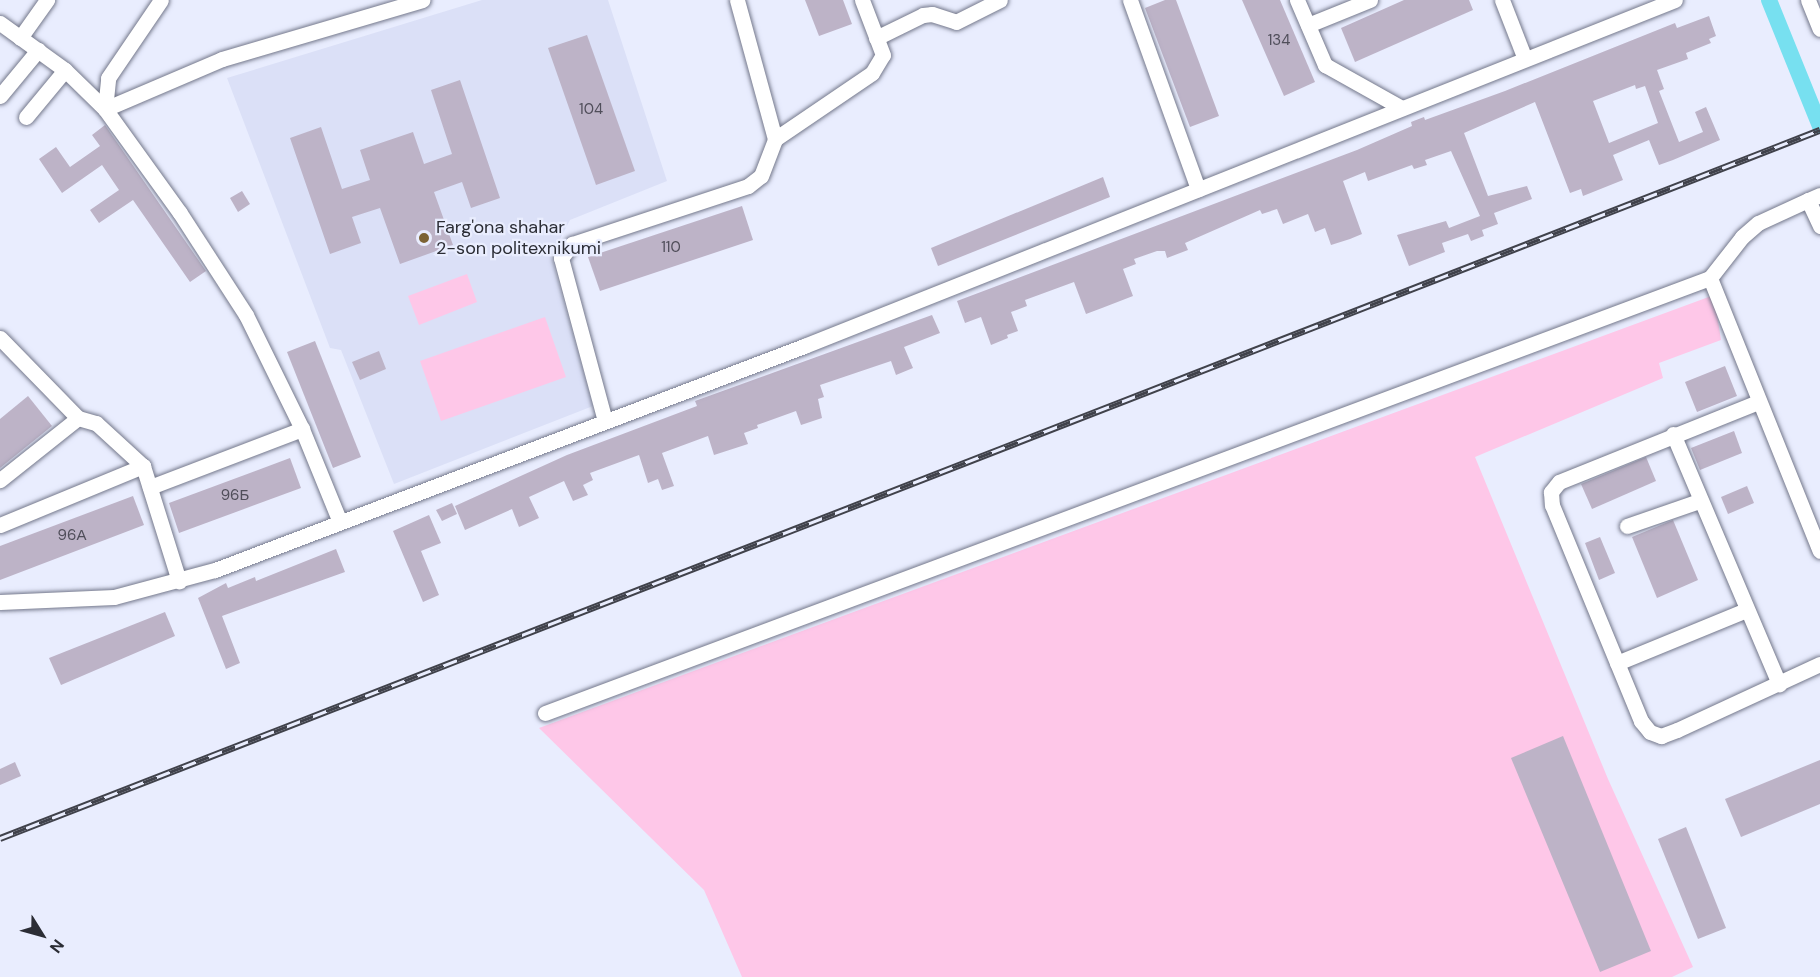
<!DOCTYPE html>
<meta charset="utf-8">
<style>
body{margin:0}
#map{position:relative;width:1820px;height:977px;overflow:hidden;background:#e9edfe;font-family:"DM Sans",sans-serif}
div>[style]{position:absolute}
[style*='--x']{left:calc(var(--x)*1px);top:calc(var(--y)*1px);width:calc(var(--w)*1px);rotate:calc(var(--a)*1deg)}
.built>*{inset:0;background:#dbe0f7}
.green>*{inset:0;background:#fec7e8}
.canal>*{height:16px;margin:-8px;padding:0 8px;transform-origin:8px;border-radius:8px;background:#77e0f0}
.building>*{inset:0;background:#bdb3c7}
.roads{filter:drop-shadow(0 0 2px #74788b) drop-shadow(0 0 2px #74788b)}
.minor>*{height:15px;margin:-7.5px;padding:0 7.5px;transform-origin:7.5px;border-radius:7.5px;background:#fff}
.rail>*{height:7px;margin-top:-3.5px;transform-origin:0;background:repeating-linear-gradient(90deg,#e9edfe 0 14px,#40424b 0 28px);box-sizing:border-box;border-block:2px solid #40424b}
.dots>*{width:16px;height:16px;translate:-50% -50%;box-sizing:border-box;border:3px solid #e9edfe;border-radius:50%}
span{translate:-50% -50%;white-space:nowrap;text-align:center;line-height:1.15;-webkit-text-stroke:4.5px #e9edfe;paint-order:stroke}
.number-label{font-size:15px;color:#504e5a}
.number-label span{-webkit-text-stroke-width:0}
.poi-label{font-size:18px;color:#2b2d35}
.left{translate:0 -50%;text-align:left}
.north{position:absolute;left:12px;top:905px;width:60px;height:60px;-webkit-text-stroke:4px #e9edfe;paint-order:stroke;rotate:127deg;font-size:16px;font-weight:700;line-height:24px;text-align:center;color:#2b2d35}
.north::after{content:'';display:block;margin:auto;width:21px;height:27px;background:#2b2d35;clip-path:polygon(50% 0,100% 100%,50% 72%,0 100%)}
</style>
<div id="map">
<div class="built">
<div style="clip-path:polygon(482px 0,608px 0,667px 181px,570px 220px,551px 256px,593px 406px,394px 484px,341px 350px,330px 348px,227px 78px)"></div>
</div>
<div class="green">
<div style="clip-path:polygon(467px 274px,477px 302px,419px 325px,408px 296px)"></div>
<div style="clip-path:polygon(1714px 295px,1721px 340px,1659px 363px,1663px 378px,1475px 457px,1608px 779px,1693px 967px,1672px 977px,742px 977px,704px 890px,539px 728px)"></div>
<div style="clip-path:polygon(545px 317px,566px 377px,441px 421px,420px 361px)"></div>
</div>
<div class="canal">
<div style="--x:1769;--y:0;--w:136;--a:68"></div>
</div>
<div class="building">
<div style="clip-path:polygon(805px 0,843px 0,852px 24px,819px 36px)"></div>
<div style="clip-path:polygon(1165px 0,1176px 0,1219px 116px,1190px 127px,1145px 8px)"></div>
<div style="clip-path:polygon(1242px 0,1280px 0,1315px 82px,1284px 96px)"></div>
<div style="clip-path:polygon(1404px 0,1469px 0,1473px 10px,1355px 62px,1341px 28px)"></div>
<div style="clip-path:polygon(evenodd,1709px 16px,1716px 36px,1709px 39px,1711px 43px,1686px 53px,1688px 59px,1657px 70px,1664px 89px,1659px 91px,1679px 142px,1703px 132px,1695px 112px,1706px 107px,1720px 140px,1673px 160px,1659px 165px,1649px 140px,1613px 155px,1623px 180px,1583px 196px,1581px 189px,1570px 193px,1535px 102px,1464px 133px,1488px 196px,1527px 186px,1532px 199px,1494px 213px,1498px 224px,1482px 230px,1484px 236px,1471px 241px,1468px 234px,1442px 243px,1445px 252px,1409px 266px,1397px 235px,1446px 221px,1449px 228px,1480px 216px,1451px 151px,1425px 160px,1427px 165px,1414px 169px,1412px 165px,1368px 181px,1365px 172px,1343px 181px,1362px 234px,1350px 239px,1331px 245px,1325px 228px,1315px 232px,1308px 214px,1283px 224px,1277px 209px,1262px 214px,1260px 210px,1185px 243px,1188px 250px,1167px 258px,1165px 251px,1157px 251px,1134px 259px,1136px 264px,1123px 269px,1133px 296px,1102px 308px,1086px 314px,1074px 282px,1025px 300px,1027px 306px,1011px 312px,1018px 331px,1007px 335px,1008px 338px,991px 345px,981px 317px,965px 323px,957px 301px,1357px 150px,1412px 126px,1411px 122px,1424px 117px,1425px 120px,1505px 91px,1675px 23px,1677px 28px,1709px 16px,1635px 85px,1636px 89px,1645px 86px,1658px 123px,1609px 143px,1593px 101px,1635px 85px)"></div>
<div style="clip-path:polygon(587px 35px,635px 171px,596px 185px,548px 48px)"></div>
<div style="clip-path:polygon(460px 80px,500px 198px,471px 208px,462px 182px,434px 192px,453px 245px,400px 264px,380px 208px,352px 217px,361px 243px,330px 254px,290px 138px,321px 127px,342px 189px,370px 180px,360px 150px,413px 132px,424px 164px,452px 154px,431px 90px)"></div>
<div style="clip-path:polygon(105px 125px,206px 271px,190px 282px,133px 200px,99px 223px,90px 210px,119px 190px,102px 165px,62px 193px,39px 159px,56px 147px,70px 167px,100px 146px,92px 135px)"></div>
<div style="clip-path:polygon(1103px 177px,1110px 197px,938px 266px,931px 248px)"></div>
<div style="clip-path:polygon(242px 191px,250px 204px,238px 212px,230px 198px)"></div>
<div style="clip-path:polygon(742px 206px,753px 240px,600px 291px,588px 257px)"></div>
<div style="clip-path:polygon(932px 315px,940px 333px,904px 347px,913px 368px,896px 375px,891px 361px,820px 385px,824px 397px,818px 399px,822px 418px,801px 425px,796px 411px,757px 425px,758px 428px,744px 433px,748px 444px,714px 455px,708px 436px,662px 453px,674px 486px,662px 490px,658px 479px,648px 483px,639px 455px,590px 473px,593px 480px,583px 485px,588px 495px,573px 501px,564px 481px,529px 497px,539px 518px,519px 527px,512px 509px,465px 530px,455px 506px,567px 455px,697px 406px,695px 401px)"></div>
<div style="clip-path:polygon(315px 341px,361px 457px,333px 468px,287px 352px)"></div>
<div style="clip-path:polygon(379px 351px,386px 369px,360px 380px,352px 362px)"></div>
<div style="clip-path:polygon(1725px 366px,1737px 396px,1697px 412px,1685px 382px)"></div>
<div style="clip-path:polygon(28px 396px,52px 426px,0 468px,0 419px)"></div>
<div style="clip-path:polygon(1734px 431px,1742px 453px,1700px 470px,1691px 448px)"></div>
<div style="clip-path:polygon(1646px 457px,1656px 481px,1592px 509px,1581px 484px)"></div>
<div style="clip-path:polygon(290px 458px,301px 488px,179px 533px,169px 503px)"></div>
<div style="clip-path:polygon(1747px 486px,1754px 503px,1728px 514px,1721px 497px)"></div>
<div style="clip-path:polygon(133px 496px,144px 525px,0 580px,0 546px)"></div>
<div style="clip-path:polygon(452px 503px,457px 514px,442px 521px,436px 510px)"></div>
<div style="clip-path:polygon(429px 515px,441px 543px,421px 551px,439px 595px,423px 602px,393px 531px)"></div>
<div style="clip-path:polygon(1673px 520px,1698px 580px,1657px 598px,1632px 537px)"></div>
<div style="clip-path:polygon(1600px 537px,1615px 573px,1599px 580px,1585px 543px)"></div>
<div style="clip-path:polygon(336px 549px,345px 572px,222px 616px,240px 663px,226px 669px,198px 598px,226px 583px,228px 588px,255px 577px,256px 581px)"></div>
<div style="clip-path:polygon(165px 612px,175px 636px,61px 685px,49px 658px)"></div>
<div style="clip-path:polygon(1563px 736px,1651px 951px,1600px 972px,1511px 758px)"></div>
<div style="clip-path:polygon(1820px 760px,1820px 804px,1741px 837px,1725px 799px)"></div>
<div style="clip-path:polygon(15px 762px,21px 776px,0 785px,0 769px)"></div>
<div style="clip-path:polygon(1686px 827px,1726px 928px,1698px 939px,1658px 839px)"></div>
</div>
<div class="roads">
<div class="minor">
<div style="--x:1130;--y:0;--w:201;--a:70.2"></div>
<div style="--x:1297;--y:0;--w:71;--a:66.7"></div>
<div style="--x:1325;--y:65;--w:88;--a:29.2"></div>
<div style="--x:1502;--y:0;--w:63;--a:68.7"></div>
<div style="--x:1808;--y:0;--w:31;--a:68"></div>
<div style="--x:0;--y:23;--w:80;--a:35.9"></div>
<div style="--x:65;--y:70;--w:56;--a:44.3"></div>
<div style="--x:105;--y:109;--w:128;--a:54.2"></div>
<div style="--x:180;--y:213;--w:121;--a:57.1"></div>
<div style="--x:246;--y:315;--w:127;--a:63.8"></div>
<div style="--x:302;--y:429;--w:100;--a:67.8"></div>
<div style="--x:1308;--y:25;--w:67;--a:-22"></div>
<div style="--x:20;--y:38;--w:47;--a:-54.6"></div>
<div style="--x:876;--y:38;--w:52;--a:-26.1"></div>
<div style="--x:923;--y:15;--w:9;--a:-6"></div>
<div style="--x:932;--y:14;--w:25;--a:18"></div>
<div style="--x:956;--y:22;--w:49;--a:-26.6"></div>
<div style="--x:0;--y:96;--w:60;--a:-50.4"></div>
<div style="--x:105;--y:109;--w:127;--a:-23.1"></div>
<div style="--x:222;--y:59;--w:209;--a:-16.4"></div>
<div style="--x:105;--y:109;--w:31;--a:-84"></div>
<div style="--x:108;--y:78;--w:94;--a:-55.8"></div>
<div style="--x:26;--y:117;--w:61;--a:-50.3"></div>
<div style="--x:775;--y:139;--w:117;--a:-34.2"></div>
<div style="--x:872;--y:73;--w:21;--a:-59"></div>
<div style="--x:883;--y:55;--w:59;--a:-110.9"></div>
<div style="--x:1820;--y:195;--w:13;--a:157"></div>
<div style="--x:1808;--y:200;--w:29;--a:65"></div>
<div style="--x:1808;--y:200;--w:55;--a:155.3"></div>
<div style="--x:1758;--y:223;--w:21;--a:139"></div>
<div style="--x:1742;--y:237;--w:52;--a:128"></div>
<div style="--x:1710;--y:278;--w:294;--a:68.1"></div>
<div style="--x:0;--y:338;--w:112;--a:45.7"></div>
<div style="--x:78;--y:418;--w:100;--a:141.5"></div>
<div style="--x:1758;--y:402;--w:214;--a:158.1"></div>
<div style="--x:1559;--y:482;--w:13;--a:129"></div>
<div style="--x:1551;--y:492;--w:13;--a:86"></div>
<div style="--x:1552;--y:505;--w:234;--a:67.6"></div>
<div style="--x:1641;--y:721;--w:14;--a:51"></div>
<div style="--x:1650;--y:732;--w:12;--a:20"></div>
<div style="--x:1661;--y:736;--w:17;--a:-21"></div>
<div style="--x:1677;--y:730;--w:157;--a:-24.8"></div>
<div style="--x:78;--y:418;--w:19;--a:16"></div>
<div style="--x:96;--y:423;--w:64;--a:42.5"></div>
<div style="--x:605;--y:421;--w:169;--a:-105.1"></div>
<div style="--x:561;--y:258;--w:18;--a:-52"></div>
<div style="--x:572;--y:244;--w:185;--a:-18.2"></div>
<div style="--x:748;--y:186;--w:16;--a:-38"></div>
<div style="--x:761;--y:176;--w:40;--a:-69"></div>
<div style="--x:775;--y:139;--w:144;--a:-105.3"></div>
<div style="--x:1673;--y:434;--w:272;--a:67"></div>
<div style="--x:150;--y:487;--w:163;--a:-20.9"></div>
<div style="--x:0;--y:525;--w:155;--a:-22.4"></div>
<div style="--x:143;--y:466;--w:121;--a:72.6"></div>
<div style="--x:1627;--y:526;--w:76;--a:-19.1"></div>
<div style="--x:0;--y:602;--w:114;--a:-2.5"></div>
<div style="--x:114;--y:597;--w:105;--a:-15"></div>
<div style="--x:215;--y:570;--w:630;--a:-20.82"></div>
<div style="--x:804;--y:346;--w:937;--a:-21.67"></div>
<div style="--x:1617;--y:663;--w:139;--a:-22.3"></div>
<div style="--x:545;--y:713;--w:1244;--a:-20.48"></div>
</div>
</div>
<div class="rail">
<div style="--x:0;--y:838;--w:1953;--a:-21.26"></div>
</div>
<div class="dots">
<div style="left:424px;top:238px;background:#7c6334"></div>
</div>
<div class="number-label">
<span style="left:1279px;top:41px">134</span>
<span style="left:591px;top:110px">104</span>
<span style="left:671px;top:248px">110</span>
<span style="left:235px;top:496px">96Б</span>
<span style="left:72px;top:536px">96А</span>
</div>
<div class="poi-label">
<span class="left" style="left:436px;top:238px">Farg'ona shahar<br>2-son politexnikumi</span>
</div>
<div class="north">N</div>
</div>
